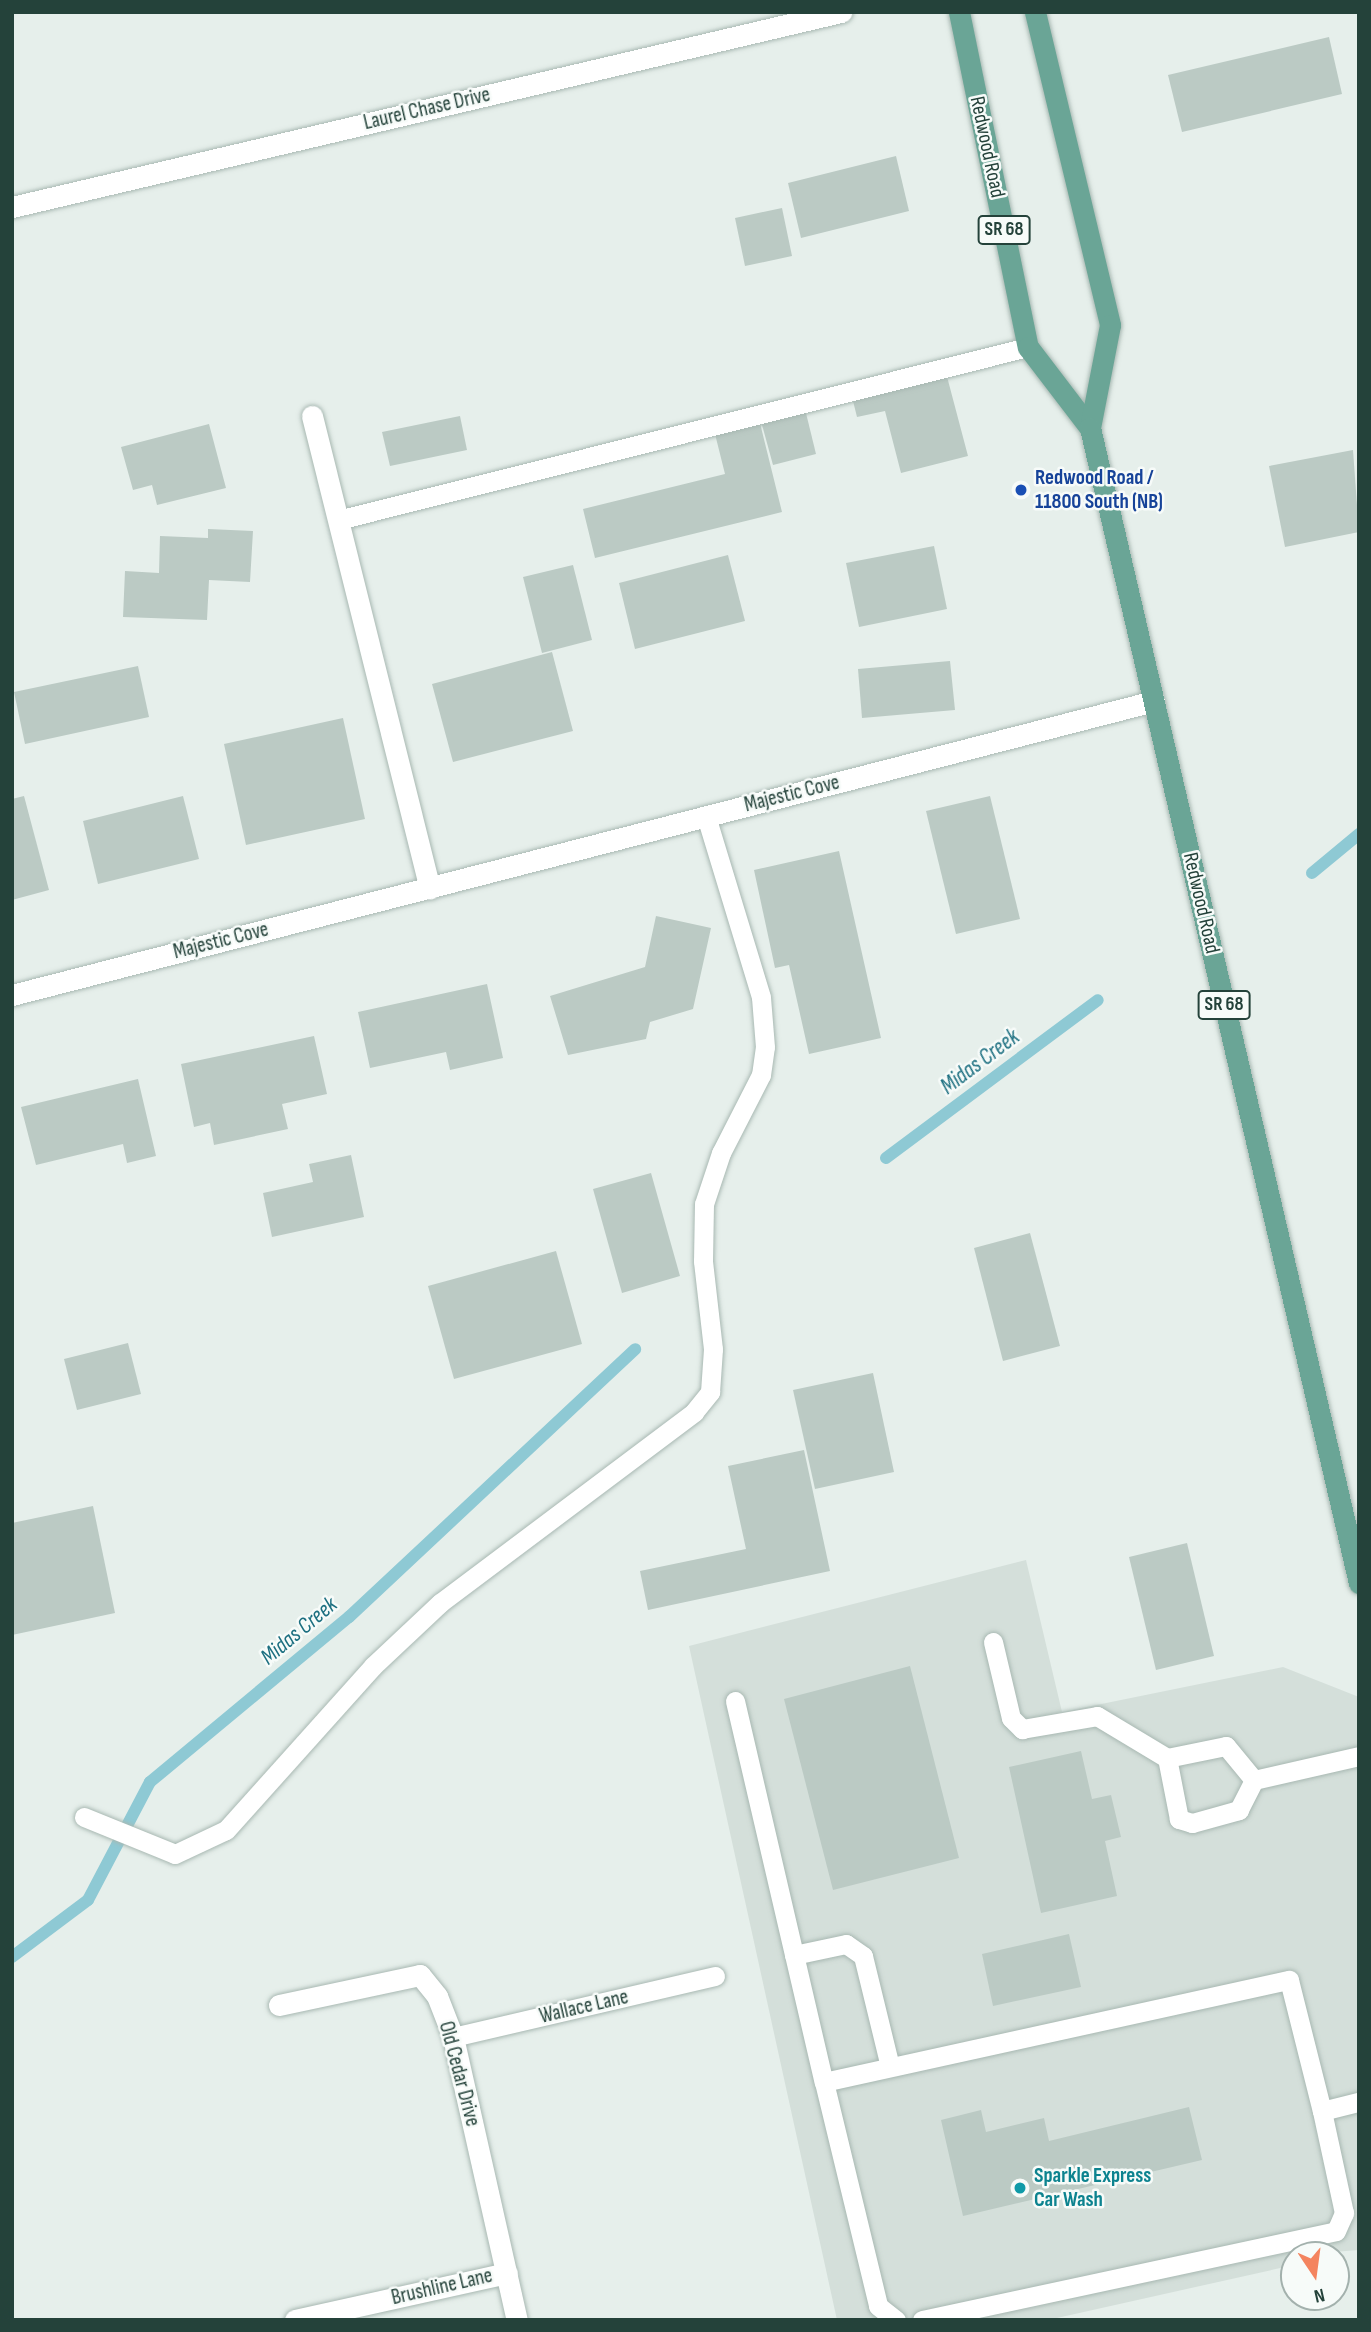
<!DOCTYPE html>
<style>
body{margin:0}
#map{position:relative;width:1371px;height:2332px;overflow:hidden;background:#e6efeb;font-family:"Sofia Sans Condensed",sans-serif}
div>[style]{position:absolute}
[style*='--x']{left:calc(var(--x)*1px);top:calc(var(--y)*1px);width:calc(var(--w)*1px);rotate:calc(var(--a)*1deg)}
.built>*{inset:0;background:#d4dfda}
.stream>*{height:12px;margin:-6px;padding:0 6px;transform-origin:6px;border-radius:6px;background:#8ec9d4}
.building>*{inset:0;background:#bbcac4}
.roads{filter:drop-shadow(0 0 2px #a8b8b2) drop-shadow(0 0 2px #a8b8b2)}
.lane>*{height:19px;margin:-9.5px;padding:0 9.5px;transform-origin:9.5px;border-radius:9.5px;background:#fff}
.street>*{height:21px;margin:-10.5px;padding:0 10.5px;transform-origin:10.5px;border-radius:10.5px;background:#fff}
.primary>*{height:21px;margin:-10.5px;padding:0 10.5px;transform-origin:10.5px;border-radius:10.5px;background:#6aa596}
.dots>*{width:19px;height:19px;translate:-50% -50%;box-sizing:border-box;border:4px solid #f7fbf9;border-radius:50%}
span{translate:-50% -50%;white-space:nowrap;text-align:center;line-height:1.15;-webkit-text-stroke:5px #f7fbf9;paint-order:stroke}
.shield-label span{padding:2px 5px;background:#f7fbf9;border:2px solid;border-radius:5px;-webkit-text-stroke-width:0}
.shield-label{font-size:19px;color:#24423a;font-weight:700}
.street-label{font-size:21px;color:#24423a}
.transit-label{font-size:21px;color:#164399;font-weight:700}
.left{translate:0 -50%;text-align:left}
.culture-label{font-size:21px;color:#0d838f;font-weight:700}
.water-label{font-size:23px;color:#1c6f80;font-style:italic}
.frame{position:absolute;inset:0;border:14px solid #24423a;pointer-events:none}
.north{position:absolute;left:1280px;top:2241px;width:70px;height:70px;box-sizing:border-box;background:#f7fbf9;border:2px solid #a3b1ad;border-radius:50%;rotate:167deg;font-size:19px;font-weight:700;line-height:28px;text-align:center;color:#24423a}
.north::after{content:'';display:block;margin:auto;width:24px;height:32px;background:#f4845f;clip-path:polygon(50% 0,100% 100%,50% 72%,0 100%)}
</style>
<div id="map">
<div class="built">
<div style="clip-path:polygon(1026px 1560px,1062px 1712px,1283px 1667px,1359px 1697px,1359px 2250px,1294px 2255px,1294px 2265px,1048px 2320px,837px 2320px,689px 1646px)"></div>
</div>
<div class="stream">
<div style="--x:1312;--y:873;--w:61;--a:-39.7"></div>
<div style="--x:886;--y:1158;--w:264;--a:-36.7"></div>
<div style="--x:12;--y:1957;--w:95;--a:-36.9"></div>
<div style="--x:88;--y:1900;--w:133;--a:-62.3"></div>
<div style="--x:150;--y:1782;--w:259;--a:-39.7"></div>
<div style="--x:349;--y:1617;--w:392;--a:-43.1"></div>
</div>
<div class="building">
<div style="clip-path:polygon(1329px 37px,1342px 94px,1182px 132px,1168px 75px)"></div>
<div style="clip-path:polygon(896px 156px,909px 211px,801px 238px,788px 183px)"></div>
<div style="clip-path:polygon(782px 208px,792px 256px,745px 266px,735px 218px)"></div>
<div style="clip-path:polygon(945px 369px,968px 456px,901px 473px,885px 411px,857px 417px,851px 393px)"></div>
<div style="clip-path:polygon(805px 409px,816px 454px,773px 465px,761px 421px)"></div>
<div style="clip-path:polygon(758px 415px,782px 512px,595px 558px,583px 509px,725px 474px,713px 426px)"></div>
<div style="clip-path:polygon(460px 416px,467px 450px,390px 466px,382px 432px)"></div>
<div style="clip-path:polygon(209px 424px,226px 488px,157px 505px,152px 485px,133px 490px,121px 447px)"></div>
<div style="clip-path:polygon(1353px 450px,1359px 532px,1285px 547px,1269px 466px)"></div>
<div style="clip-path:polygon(208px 529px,253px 531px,250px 582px,209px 580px,207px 620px,123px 617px,125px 571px,159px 573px,160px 536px,208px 538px)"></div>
<div style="clip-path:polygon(934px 546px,947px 609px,859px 627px,846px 563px)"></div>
<div style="clip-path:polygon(728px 555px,745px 621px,635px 649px,619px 583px)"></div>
<div style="clip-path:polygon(573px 565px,592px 640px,542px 653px,523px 577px)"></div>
<div style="clip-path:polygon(552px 652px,573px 731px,453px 762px,432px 684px)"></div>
<div style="clip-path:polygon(950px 661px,955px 710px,862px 718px,858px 669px)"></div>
<div style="clip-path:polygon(138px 666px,149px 717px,25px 744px,14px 692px)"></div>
<div style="clip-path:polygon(343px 718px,365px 819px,246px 845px,224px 744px)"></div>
<div style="clip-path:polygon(24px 796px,49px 890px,12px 900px,12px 799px)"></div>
<div style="clip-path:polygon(183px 796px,199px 859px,98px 884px,83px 821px)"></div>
<div style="clip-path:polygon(990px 796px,1020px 919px,956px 934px,926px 811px)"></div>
<div style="clip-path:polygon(839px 851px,881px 1038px,809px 1054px,789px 965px,775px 968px,754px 870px)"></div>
<div style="clip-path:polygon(656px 916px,711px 928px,693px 1009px,650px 1022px,646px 1039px,568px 1055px,550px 996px,645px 967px)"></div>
<div style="clip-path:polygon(487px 984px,503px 1058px,450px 1070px,446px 1052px,370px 1068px,358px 1012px)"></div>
<div style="clip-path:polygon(314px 1036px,327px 1094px,282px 1104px,288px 1129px,214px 1145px,210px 1123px,194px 1127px,181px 1064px)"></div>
<div style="clip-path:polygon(138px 1079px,156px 1156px,127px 1163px,123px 1144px,36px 1165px,21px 1107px)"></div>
<div style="clip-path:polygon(351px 1155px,364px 1217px,272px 1237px,263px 1193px,313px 1182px,309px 1164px)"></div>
<div style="clip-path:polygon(651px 1173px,680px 1276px,622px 1293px,593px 1189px)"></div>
<div style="clip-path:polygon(1030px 1233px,1060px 1346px,1003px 1361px,974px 1248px)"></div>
<div style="clip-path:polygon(556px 1251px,582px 1344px,454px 1379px,428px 1286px)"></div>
<div style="clip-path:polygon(128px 1343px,141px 1394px,77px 1410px,64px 1359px)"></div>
<div style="clip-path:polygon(873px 1373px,894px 1472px,815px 1489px,793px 1390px)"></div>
<div style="clip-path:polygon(804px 1450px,830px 1571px,648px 1610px,640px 1571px,746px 1549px,728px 1466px)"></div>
<div style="clip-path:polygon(93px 1506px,115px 1613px,12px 1635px,12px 1523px)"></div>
<div style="clip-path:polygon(1187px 1543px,1214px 1656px,1156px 1670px,1129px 1557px)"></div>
<div style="clip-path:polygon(910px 1666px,959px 1858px,833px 1890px,784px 1699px)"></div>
<div style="clip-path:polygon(1081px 1751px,1092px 1799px,1111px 1795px,1121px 1837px,1105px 1841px,1117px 1896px,1041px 1913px,1009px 1767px)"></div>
<div style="clip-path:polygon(1069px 1934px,1081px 1987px,993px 2006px,982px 1954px)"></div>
<div style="clip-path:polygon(1189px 2107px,1202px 2160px,963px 2216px,941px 2120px,981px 2110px,986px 2132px,1044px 2118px,1049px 2141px)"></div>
</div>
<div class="roads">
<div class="lane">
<div style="--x:338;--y:520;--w:711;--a:-14.08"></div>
<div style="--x:993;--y:1642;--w:78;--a:76.7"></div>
<div style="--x:1011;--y:1718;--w:16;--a:45"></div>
<div style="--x:1022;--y:1729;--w:76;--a:-9.8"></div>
<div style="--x:1097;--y:1716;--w:82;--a:31"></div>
<div style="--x:735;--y:1701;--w:391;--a:76.9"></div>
<div style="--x:824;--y:2082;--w:476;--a:-12.4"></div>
<div style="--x:1289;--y:1980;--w:135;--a:75.9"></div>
<div style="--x:1322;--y:2111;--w:38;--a:-14"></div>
<div style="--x:1226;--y:1746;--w:44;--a:50.5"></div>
<div style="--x:1254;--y:1780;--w:34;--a:117"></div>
<div style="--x:1239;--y:1810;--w:49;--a:164.5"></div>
<div style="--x:1192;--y:1823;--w:14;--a:-163"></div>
<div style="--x:1179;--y:1819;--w:62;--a:-101.1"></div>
<div style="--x:1167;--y:1758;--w:60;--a:-11.5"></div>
<div style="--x:1254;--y:1780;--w:108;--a:-12.9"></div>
<div style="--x:84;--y:1817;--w:98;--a:22.1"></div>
<div style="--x:175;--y:1854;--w:56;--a:-25.2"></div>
<div style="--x:226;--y:1830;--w:220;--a:-48.1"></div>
<div style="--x:373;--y:1666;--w:92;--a:-43.2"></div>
<div style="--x:440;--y:1603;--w:318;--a:-36.9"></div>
<div style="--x:694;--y:1412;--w:26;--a:-51"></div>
<div style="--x:710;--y:1392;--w:43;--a:-86"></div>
<div style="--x:713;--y:1349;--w:89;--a:-96.5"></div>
<div style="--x:703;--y:1261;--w:57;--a:-89"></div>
<div style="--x:704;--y:1204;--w:54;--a:-71.6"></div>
<div style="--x:721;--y:1153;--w:88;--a:-62.9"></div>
<div style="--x:761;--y:1075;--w:28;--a:-82"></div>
<div style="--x:765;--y:1047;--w:50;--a:-94.6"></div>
<div style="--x:761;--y:997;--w:189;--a:-106.9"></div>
<div style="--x:794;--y:1955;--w:53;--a:-11.9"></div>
<div style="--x:846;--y:1944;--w:21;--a:35"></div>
<div style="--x:863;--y:1956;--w:114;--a:76.3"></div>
<div style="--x:453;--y:2037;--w:269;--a:-13.1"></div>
<div style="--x:824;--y:2082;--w:230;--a:76.4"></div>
<div style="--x:878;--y:2306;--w:23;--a:38"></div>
<div style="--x:922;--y:2320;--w:423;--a:-12.1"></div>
<div style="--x:1336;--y:2231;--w:20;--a:-66"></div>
<div style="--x:1344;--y:2213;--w:104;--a:-102.2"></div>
</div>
<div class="street">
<div style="--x:12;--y:207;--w:852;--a:-13.24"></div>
<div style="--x:312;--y:416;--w:487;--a:76"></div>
<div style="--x:12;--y:995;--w:1179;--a:-14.44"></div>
<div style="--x:279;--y:2005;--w:144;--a:-12"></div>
<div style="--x:420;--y:1975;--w:27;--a:51"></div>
<div style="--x:437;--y:1996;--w:44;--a:68.7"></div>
<div style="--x:453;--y:2037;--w:290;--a:77.3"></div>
<div style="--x:295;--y:2320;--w:217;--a:-12.5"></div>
</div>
<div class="primary">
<div style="--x:959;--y:12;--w:342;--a:78.4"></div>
<div style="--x:1028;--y:347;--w:102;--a:52.6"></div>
<div style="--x:1035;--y:12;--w:322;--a:76.5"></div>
<div style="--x:1110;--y:325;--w:105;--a:101"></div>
<div style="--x:1090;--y:428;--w:1186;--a:76.89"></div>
</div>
</div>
<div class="dots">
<div style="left:1021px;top:490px;background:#1a4fb4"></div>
<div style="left:1020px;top:2188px;background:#0f9aa8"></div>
</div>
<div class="shield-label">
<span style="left:1004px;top:230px">SR 68</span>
<span style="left:1224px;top:1005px">SR 68</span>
</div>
<div class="street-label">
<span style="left:427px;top:109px;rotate:-13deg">Laurel Chase Drive</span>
<span style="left:987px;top:147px;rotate:78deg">Redwood Road</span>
<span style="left:792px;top:794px;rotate:-14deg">Majestic Cove</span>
<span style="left:1201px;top:903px;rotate:77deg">Redwood Road</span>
<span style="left:221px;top:941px;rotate:-14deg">Majestic Cove</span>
<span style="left:584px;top:2007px;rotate:-13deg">Wallace Lane</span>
<span style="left:459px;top:2074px;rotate:75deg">Old Cedar Drive</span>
<span style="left:442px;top:2287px;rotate:-13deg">Brushline Lane</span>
</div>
<div class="transit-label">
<span class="left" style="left:1035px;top:490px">Redwood Road /<br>11800 South (NB)</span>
</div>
<div class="culture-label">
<span class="left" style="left:1034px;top:2188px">Sparkle Express<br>Car Wash</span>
</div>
<div class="water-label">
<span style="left:980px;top:1062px;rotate:-37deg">Midas Creek</span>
<span style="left:299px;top:1631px;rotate:-40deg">Midas Creek</span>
</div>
<div class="frame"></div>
<div class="north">N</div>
</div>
